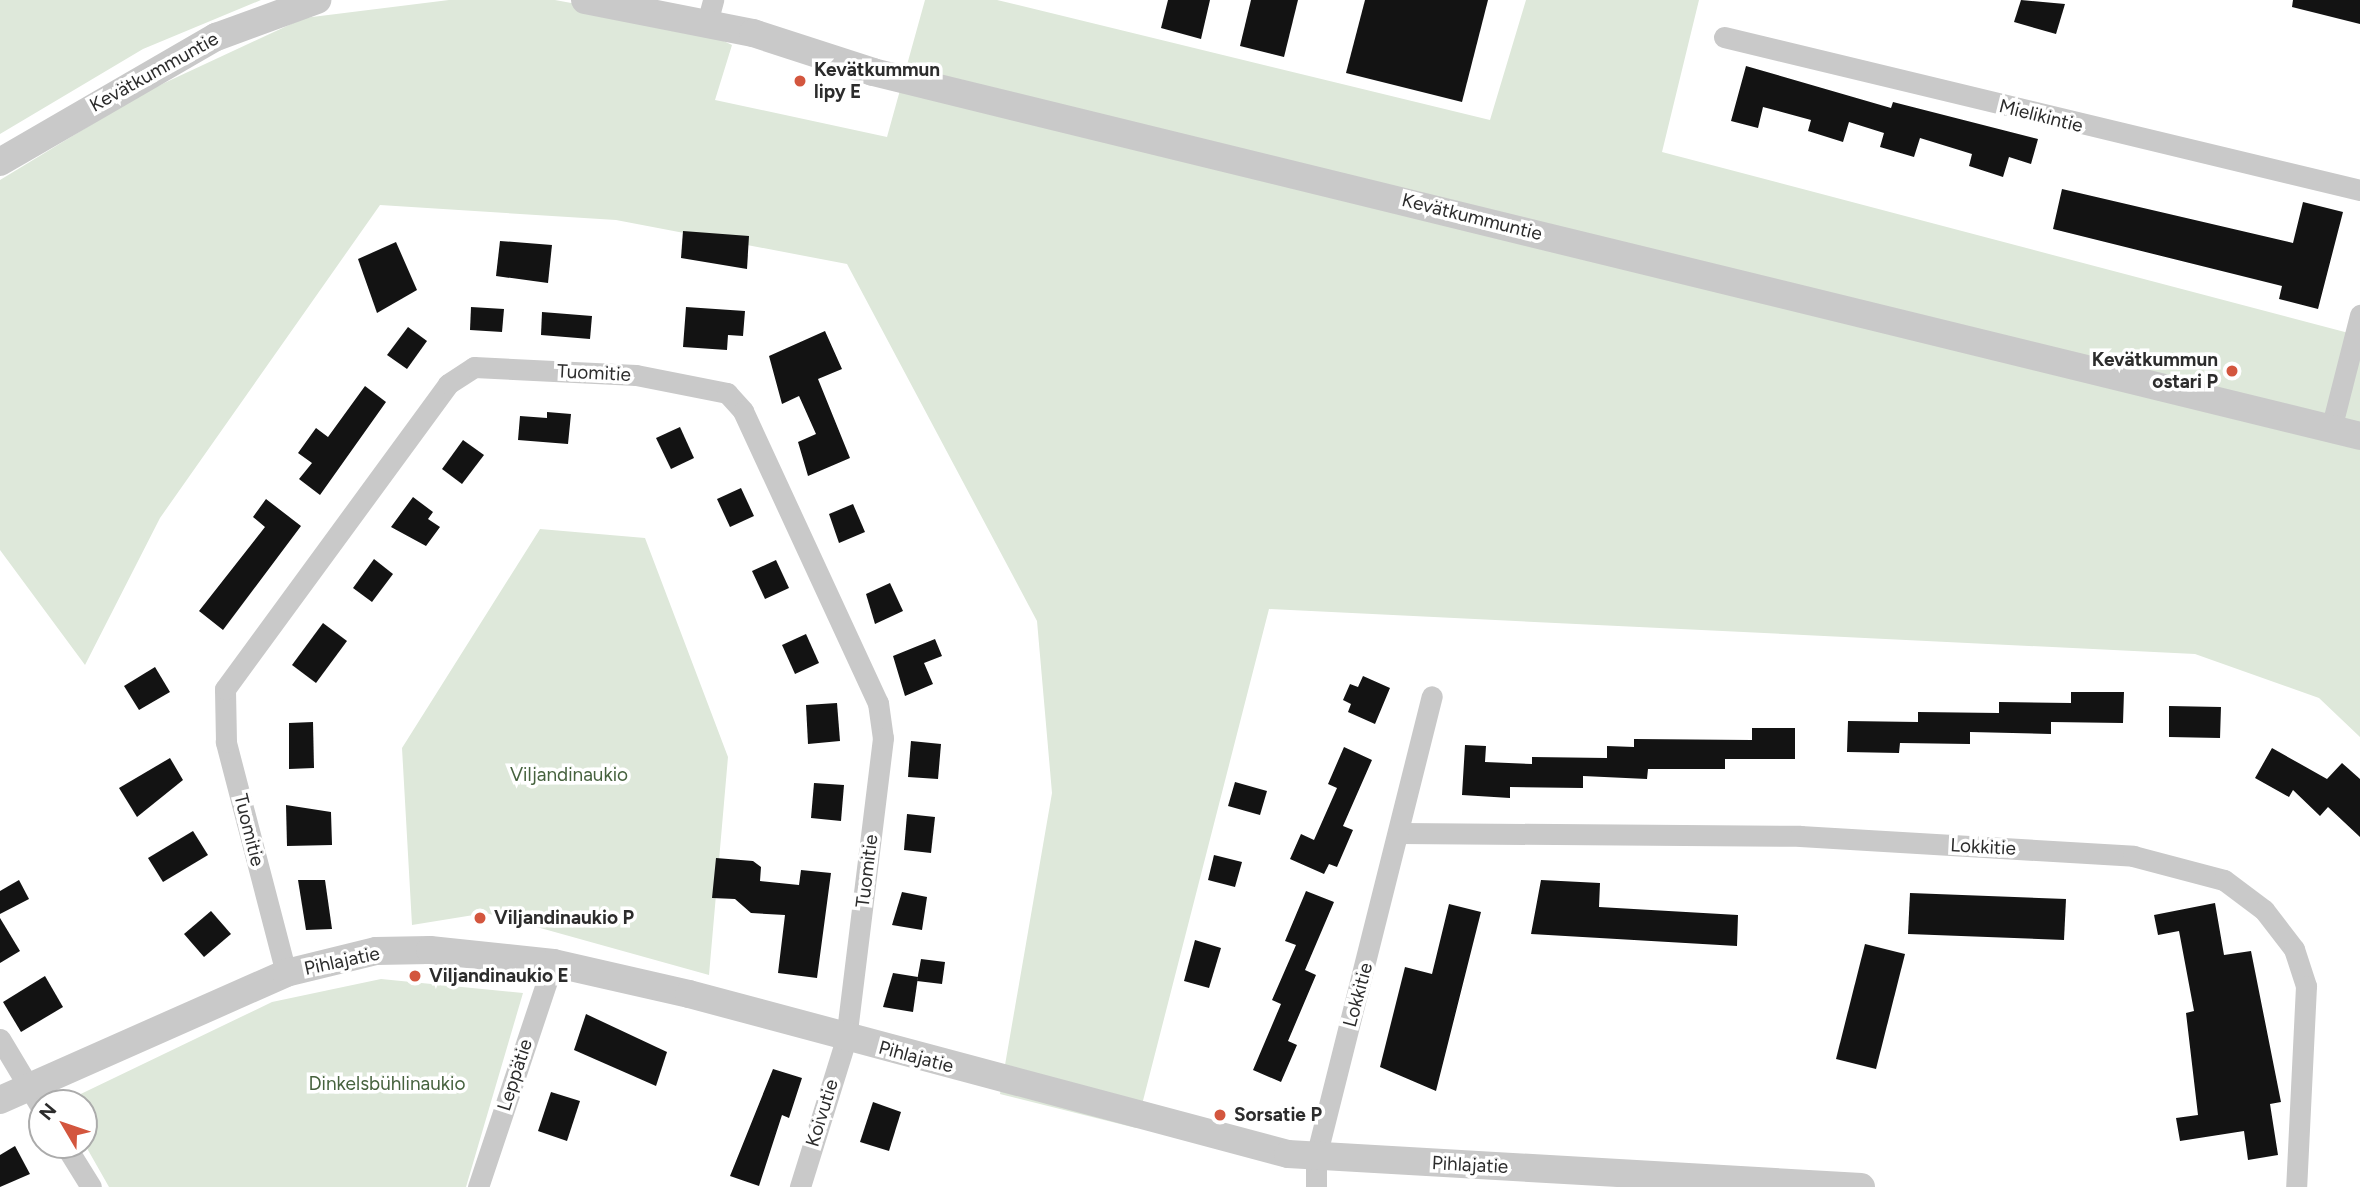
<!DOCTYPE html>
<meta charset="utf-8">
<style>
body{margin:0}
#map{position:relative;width:2360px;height:1187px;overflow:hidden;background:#fff;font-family:Figtree,sans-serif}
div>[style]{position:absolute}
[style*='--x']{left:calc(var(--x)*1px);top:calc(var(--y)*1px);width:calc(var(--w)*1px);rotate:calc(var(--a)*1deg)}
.green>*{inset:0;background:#dee8da}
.building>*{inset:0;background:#131313}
.minor>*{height:21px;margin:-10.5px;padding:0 10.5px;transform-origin:10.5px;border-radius:10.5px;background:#c9c9c9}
.tertiary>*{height:28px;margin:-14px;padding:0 14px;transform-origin:14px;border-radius:14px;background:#c9c9c9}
.dots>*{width:19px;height:19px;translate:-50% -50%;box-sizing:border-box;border:4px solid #fff;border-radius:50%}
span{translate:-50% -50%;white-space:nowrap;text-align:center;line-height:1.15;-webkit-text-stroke:7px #fff;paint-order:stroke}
.poi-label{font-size:19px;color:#2c2c2c;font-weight:700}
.left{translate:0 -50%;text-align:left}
.right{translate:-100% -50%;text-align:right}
.street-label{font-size:19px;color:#2c2c2c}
.park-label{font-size:19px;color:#46623e}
.north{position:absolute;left:28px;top:1089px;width:70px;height:70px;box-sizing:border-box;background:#fff;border:2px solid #ababab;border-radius:50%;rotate:309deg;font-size:19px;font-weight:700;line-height:28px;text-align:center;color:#2c2c2c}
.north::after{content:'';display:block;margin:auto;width:24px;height:32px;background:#d3563e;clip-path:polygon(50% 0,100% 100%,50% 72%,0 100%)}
</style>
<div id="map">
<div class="green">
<div style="clip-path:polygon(0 0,261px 0,143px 49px,0 134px)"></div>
<div style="clip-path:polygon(449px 0,555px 0,690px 25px,732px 45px,715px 100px,887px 137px,925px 0,997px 0,1490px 120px,1526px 0,1699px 0,1662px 152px,2360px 336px,2360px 737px,2319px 698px,2195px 654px,1269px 609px,1136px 1128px,1000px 1094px,1052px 793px,1037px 621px,847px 264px,616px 220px,380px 205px,160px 518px,85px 665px,0 550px,0 180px,145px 92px,304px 18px)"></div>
<div style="clip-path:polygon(540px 529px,645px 538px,728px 757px,709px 975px,486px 913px,412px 925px,402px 748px)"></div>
<div style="clip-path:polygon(381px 979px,523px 993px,466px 1187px,109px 1187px,84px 1143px,84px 1103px,62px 1103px,272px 1002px)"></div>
</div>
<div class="building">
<div style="clip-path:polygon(1168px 0,1210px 0,1201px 39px,1161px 28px)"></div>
<div style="clip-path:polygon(1251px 0,1298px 0,1284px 57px,1240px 46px)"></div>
<div style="clip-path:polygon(1365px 0,1488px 0,1462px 102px,1346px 73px)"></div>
<div style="clip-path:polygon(2021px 0,2065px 4px,2056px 34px,2014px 22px)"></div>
<div style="clip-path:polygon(2293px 0,2360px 0,2360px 24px,2292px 7px)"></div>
<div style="clip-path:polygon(1746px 66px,1891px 108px,1893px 102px,2038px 139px,2031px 164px,2009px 157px,2003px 177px,1969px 166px,1972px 154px,1920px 138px,1914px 157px,1880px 147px,1884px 133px,1849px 122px,1843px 142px,1808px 131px,1811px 120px,1763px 107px,1758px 128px,1731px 121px)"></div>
<div style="clip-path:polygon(2062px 189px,2293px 243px,2303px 202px,2343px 212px,2318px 309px,2279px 299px,2282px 286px,2053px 229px)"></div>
<div style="clip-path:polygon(683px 231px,749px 236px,747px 269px,681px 258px)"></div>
<div style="clip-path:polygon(500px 241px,552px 245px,548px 283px,496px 276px)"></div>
<div style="clip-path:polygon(396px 242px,417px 290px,377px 313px,358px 259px)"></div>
<div style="clip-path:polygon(471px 307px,504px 309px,502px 332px,470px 330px)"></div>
<div style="clip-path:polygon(686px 307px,745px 311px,743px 336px,728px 335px,727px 350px,683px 347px)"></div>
<div style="clip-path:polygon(542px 312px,592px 316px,590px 339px,541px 335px)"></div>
<div style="clip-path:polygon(408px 327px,427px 341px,407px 369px,387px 355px)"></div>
<div style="clip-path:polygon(825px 331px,842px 369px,818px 379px,850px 458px,808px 476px,798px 442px,816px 434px,799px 396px,782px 404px,769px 356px)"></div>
<div style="clip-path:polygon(365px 386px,386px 402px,320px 495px,299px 479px,312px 463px,298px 453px,316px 428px,328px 437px)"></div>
<div style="clip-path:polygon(547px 412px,571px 414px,568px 444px,518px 440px,520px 416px,547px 418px)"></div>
<div style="clip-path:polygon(680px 427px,694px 458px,671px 469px,656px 438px)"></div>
<div style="clip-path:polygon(463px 440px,484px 455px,462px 484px,442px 469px)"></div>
<div style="clip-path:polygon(741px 488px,754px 516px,730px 527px,717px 499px)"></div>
<div style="clip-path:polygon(413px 497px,433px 512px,428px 519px,440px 527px,426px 546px,391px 527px)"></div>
<div style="clip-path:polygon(266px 499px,301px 526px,223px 630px,199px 611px,265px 527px,253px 517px)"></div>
<div style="clip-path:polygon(853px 504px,865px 532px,839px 543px,829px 514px)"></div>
<div style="clip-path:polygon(374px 559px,393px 574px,372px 602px,353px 588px)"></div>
<div style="clip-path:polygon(776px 560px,789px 588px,765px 599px,752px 571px)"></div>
<div style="clip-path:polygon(890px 583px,903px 611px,875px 624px,866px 594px)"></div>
<div style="clip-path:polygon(323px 623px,347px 641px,316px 683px,292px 665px)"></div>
<div style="clip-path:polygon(806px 634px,819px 663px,795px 674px,782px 645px)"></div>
<div style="clip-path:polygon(935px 639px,942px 656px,924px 663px,933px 684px,905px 696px,893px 656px)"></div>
<div style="clip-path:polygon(155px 667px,170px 692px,139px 710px,124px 686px)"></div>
<div style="clip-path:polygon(1363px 676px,1390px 688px,1375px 724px,1348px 712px,1351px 704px,1343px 700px,1350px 684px,1358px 687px)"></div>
<div style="clip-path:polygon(2071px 692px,2124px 692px,2123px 723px,2051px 722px,2051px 734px,1970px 732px,1970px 744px,1900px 743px,1899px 753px,1847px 752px,1848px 721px,1918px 722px,1918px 712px,1999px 713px,1999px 702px,2071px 703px)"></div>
<div style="clip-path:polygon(837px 703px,840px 741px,808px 744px,806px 705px)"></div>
<div style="clip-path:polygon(2169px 706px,2221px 707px,2220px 738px,2169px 737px)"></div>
<div style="clip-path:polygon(313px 722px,314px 768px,289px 769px,289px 723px)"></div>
<div style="clip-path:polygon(1752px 728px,1795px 728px,1795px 759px,1725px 759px,1725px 769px,1648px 769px,1647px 779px,1583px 776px,1583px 788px,1510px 787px,1510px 798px,1462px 795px,1465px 745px,1486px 746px,1485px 762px,1532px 764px,1532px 757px,1607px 758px,1607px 746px,1634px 747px,1634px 739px,1752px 740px)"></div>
<div style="clip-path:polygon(911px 741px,941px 744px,938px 779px,908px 777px)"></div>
<div style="clip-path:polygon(1344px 747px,1372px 760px,1343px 826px,1353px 830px,1337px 867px,1329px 864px,1324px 874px,1290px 859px,1301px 834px,1314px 840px,1337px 788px,1328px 784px)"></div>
<div style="clip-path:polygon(2272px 748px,2327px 779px,2342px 763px,2360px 779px,2360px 837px,2328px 807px,2320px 816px,2293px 790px,2289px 797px,2255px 778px)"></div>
<div style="clip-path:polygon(170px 758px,183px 780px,137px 817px,119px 788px)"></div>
<div style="clip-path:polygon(1235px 782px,1267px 791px,1260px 815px,1228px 806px)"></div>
<div style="clip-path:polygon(814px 783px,844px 785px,841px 821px,811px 818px)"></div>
<div style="clip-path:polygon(286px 805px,331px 812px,332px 845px,287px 846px)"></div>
<div style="clip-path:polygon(907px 814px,935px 817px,931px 853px,904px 850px)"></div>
<div style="clip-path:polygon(193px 831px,208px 855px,163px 882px,148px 858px)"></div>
<div style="clip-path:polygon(1214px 855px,1242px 862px,1235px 887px,1208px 880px)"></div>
<div style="clip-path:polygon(716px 858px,753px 861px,761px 867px,760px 881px,799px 885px,801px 870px,831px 873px,817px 978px,778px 973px,785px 915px,751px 913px,735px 899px,712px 898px)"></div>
<div style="clip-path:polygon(19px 880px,29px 899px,0 914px,0 891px)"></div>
<div style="clip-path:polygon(298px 880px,325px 880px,332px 929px,306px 930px)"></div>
<div style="clip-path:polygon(1541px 880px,1600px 883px,1599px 907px,1738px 915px,1737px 946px,1531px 934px)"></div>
<div style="clip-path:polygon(1306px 891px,1334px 902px,1305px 970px,1316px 975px,1288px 1041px,1297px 1045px,1281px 1082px,1253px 1070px,1281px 1004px,1272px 1000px,1296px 945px,1285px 941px)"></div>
<div style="clip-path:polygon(902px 892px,927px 897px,922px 930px,892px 925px)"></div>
<div style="clip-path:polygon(1910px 893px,2066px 899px,2064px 940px,1908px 934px)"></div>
<div style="clip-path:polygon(2215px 903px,2224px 955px,2251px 951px,2281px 1102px,2270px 1104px,2278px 1155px,2248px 1160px,2244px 1131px,2180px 1141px,2176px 1118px,2198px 1115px,2186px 1013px,2194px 1011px,2179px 931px,2158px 935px,2154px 915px)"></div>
<div style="clip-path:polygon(1449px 904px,1481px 912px,1436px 1091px,1380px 1067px,1405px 967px,1432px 974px)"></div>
<div style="clip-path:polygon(211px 911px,231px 934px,204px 957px,184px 934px)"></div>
<div style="clip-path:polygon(0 918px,20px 951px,0 963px)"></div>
<div style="clip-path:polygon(1195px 940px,1221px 948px,1209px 988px,1184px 981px)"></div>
<div style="clip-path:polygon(1865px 944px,1905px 954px,1876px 1069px,1836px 1059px)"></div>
<div style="clip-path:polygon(921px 959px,945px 962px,942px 984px,917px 981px)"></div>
<div style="clip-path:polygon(893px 973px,918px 977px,913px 1012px,883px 1007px)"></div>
<div style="clip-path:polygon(45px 976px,63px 1007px,21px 1032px,3px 1002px)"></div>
<div style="clip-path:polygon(586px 1014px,667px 1052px,656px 1086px,574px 1050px)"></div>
<div style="clip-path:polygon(773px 1069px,802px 1078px,789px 1118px,782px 1115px,759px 1186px,730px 1176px)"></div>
<div style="clip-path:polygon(551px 1092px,580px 1101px,567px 1141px,538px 1131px)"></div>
<div style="clip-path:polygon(873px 1102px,901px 1112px,889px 1151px,860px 1142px)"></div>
<div style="clip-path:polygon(15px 1146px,30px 1174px,0 1187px,0 1155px)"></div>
</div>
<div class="minor">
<div style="--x:707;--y:23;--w:24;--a:-75"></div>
<div style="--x:1724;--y:37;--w:654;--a:13.53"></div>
<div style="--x:2331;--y:429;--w:118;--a:-75.7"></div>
<div style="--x:1400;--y:833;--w:400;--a:0.4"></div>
<div style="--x:1800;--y:836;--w:334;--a:3.4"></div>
<div style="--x:2133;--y:856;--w:94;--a:14.8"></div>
<div style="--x:2224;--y:880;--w:50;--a:36.9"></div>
<div style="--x:2264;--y:910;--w:49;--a:52.4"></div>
<div style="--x:2294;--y:949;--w:39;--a:72"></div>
<div style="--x:2306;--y:986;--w:201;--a:92.8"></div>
<div style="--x:286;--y:973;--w:239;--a:-104.6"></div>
<div style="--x:226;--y:742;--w:53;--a:-91.1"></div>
<div style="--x:225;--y:689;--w:378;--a:-53.8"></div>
<div style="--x:448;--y:384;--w:31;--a:-33"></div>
<div style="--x:474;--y:367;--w:162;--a:2.8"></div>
<div style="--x:636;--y:375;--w:93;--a:11.2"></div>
<div style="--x:727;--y:393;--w:24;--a:48"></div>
<div style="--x:743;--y:411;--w:322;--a:65.2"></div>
<div style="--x:878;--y:703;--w:35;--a:82"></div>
<div style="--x:883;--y:738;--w:303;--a:97"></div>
<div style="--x:846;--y:1039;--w:155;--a:107.3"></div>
<div style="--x:0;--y:1039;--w:82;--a:59"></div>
<div style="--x:65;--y:1145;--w:49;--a:58.2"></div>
<div style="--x:478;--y:1187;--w:236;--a:-71.5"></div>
<div style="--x:1316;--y:1187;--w:30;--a:-90"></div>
<div style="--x:1316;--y:1157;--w:475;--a:-75.9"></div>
</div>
<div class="tertiary">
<div style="--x:585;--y:0;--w:171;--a:11.1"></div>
<div style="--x:753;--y:33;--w:126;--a:18"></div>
<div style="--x:873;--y:72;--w:1531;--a:13.75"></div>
<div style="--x:0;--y:162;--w:250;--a:-30.1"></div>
<div style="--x:216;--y:37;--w:108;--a:-20.1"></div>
<div style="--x:0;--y:1100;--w:313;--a:-23.9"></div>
<div style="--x:286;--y:973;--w:93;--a:-13.7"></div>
<div style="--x:376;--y:951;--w:54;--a:-1.1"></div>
<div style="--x:430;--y:950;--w:124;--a:6"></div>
<div style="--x:553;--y:963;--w:139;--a:12.8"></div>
<div style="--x:689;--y:994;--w:620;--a:14.96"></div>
<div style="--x:1288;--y:1154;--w:574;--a:3.3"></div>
</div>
<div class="dots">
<div style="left:800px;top:81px;background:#d3563e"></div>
<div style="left:2232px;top:371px;background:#d3563e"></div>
<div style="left:480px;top:918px;background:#d3563e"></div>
<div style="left:415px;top:976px;background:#d3563e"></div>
<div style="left:1220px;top:1115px;background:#d3563e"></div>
</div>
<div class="poi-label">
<span class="left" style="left:814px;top:81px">Kevätkummun<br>lipy E</span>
<span class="right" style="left:2218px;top:371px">Kevätkummun<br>ostari P</span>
<span class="left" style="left:494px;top:918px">Viljandinaukio P</span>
<span class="left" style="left:429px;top:976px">Viljandinaukio E</span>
<span class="left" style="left:1234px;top:1115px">Sorsatie P</span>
</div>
<div class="street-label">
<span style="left:154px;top:72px;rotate:-29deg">Kevätkummuntie</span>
<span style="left:2041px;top:116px;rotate:14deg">Mielikintie</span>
<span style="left:1472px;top:217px;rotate:14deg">Kevätkummuntie</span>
<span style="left:594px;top:373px;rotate:3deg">Tuomitie</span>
<span style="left:249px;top:830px;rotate:76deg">Tuomitie</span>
<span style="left:1983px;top:847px;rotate:3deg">Lokkitie</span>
<span style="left:867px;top:871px;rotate:-83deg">Tuomitie</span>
<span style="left:342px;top:961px;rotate:-12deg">Pihlajatie</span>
<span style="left:1358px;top:995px;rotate:-75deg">Lokkitie</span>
<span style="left:916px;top:1057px;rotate:15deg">Pihlajatie</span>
<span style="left:515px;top:1075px;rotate:-72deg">Leppätie</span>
<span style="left:822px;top:1113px;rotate:-73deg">Koivutie</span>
<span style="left:1470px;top:1165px;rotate:3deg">Pihlajatie</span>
</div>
<div class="park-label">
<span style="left:569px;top:775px">Viljandinaukio</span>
<span style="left:387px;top:1084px">Dinkelsbühlinaukio</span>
</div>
<div class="north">N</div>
</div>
